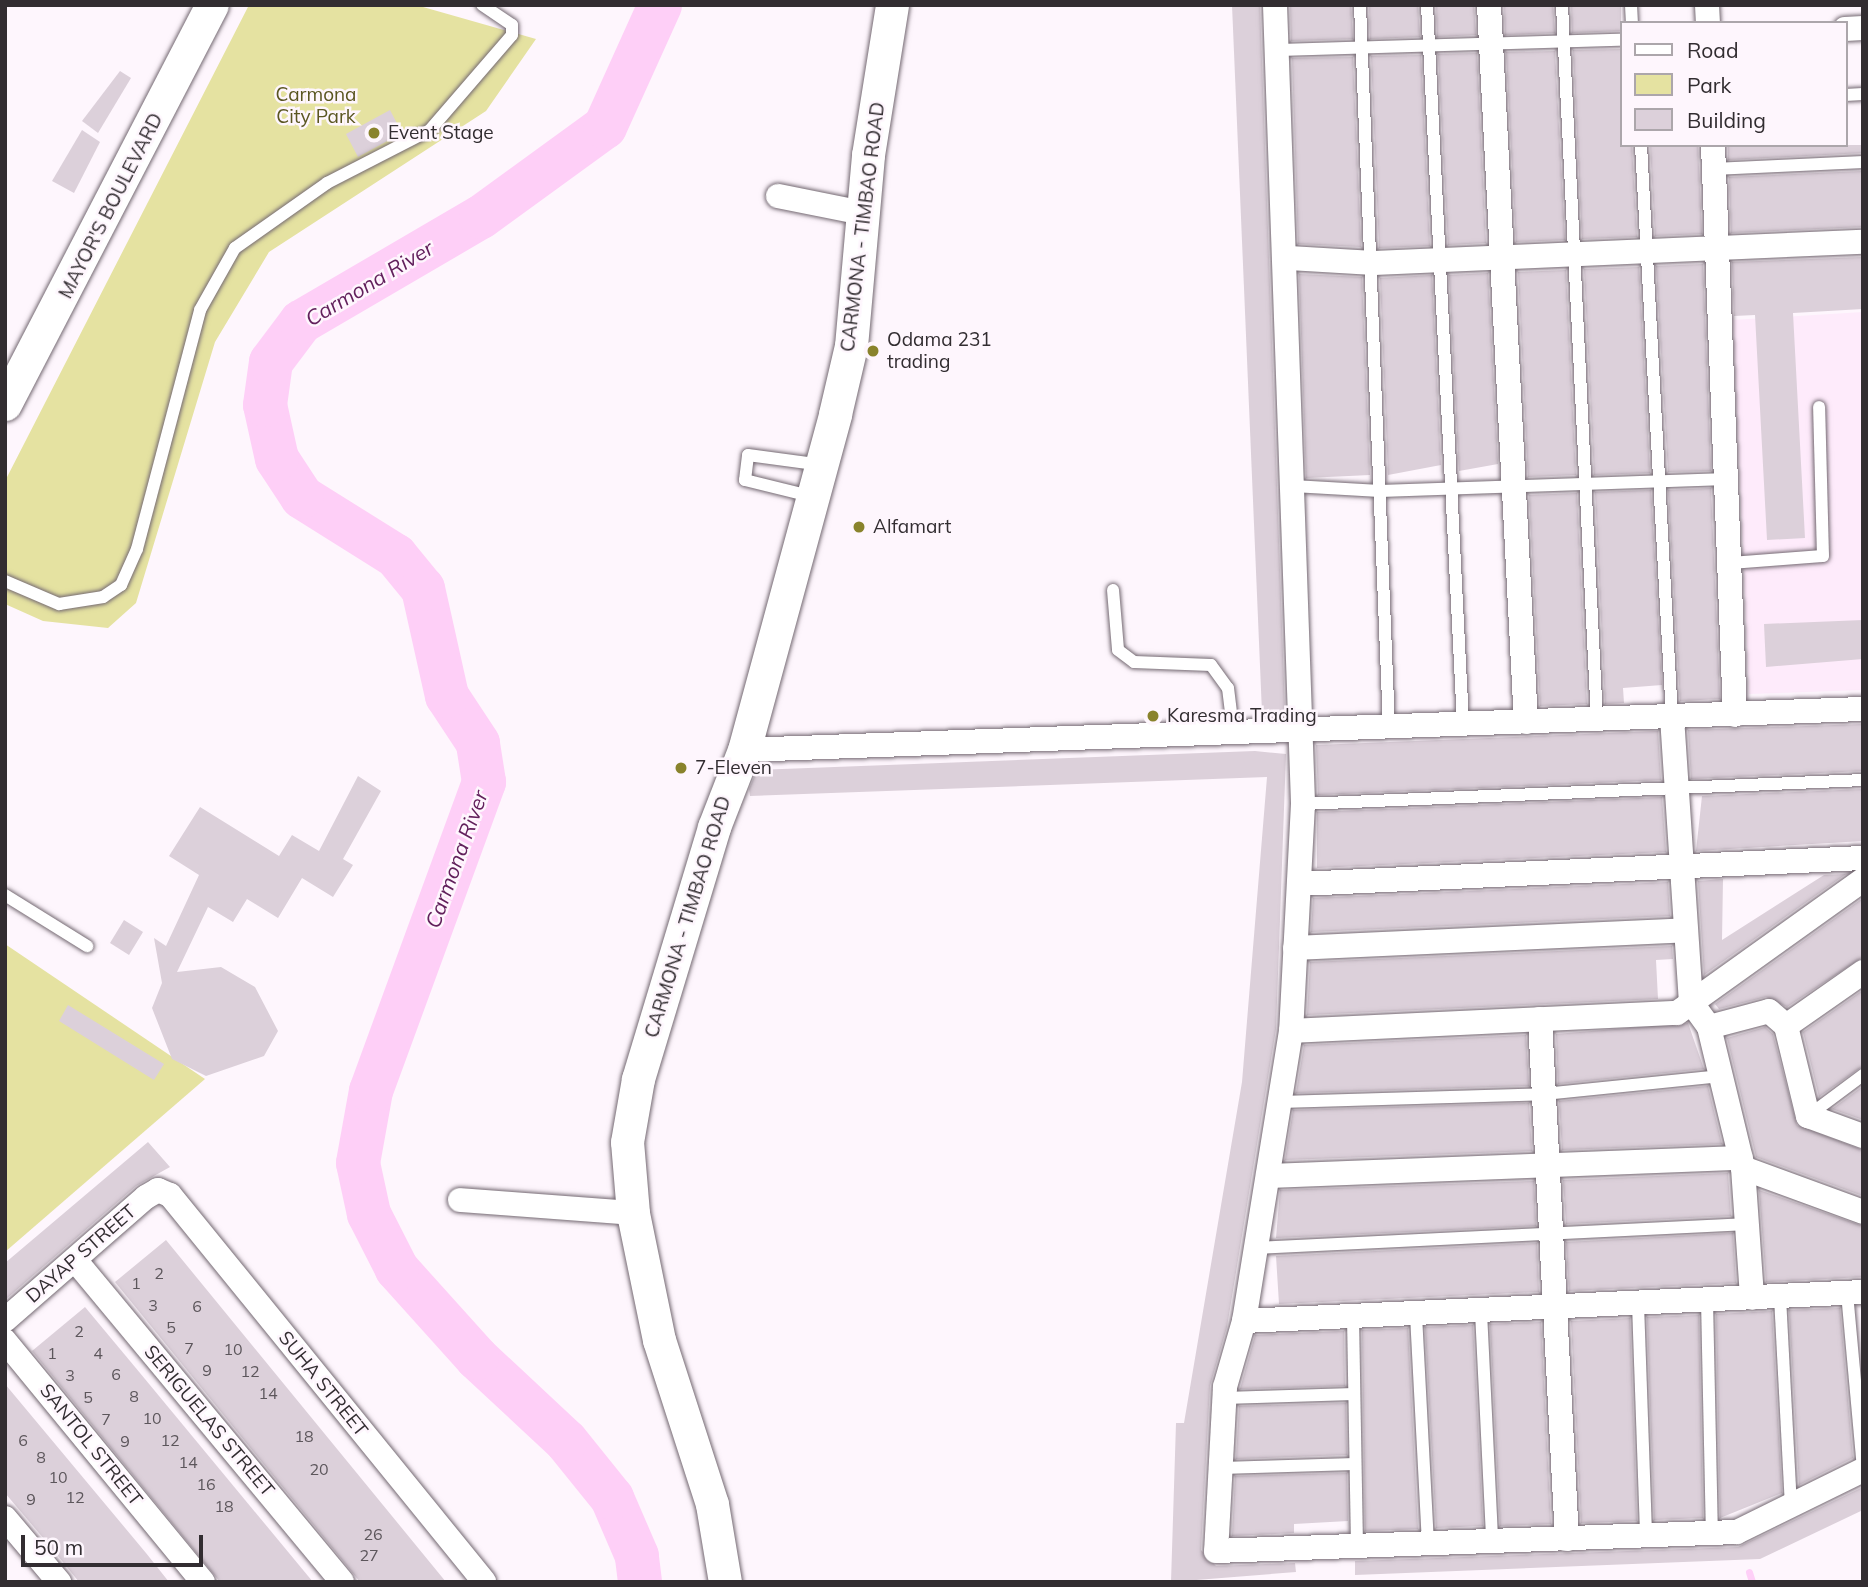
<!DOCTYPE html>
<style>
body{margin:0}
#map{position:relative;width:1868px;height:1587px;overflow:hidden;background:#fef6fd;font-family:Mulish,sans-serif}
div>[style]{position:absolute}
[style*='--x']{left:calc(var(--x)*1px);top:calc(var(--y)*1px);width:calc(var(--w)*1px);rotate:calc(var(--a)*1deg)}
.built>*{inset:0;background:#feebfb}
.green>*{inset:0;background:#e5e2a1}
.stream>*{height:7px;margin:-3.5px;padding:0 3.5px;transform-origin:3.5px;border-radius:3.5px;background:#fecff7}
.river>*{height:44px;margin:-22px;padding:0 22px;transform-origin:22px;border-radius:22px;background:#fecff7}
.building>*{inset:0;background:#dcd0da}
.roads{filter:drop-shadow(0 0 2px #746972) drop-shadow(0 0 2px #746972)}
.service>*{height:12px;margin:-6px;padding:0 6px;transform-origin:6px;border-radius:6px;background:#fff}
.minor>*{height:24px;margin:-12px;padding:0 12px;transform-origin:12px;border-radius:12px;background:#fff}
.secondary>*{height:33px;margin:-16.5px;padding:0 16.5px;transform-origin:16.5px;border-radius:16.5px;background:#fff}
.dots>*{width:19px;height:19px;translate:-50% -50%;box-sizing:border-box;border:4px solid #fef6fd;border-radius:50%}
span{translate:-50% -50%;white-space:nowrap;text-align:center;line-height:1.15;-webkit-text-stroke:5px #fef6fd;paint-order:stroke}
.number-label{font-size:16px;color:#5c565b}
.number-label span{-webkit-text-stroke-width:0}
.park-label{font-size:19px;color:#5a5621}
.poi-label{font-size:19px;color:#322d31}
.left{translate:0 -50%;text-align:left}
.street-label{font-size:19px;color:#322d31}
.water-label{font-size:21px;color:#62205c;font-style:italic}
.frame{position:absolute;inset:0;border:7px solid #322d31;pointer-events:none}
.legend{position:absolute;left:1620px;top:21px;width:228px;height:126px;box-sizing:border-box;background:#fef6fd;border:2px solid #aca6ab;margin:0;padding:9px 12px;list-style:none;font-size:21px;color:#322d31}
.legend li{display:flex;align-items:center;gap:14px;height:35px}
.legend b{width:35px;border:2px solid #aca6ab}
.scale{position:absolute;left:21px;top:1535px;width:182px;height:32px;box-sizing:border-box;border:4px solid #322d31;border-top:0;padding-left:9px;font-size:21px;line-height:24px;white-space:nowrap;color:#322d31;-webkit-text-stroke:5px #fef6fd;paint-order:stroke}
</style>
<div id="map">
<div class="built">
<div style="clip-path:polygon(1863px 312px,1863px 690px,1749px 694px,1733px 320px)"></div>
</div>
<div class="green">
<div style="clip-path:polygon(249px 5px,416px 5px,536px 39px,486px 111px,269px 252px,215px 342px,136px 603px,108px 628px,43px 621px,5px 604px,5px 481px)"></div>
<div style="clip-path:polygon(5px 944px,205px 1079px,5px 1252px)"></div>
</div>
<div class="stream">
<div style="--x:1749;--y:1572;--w:10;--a:73"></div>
</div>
<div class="river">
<div style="--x:640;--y:1582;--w:26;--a:-97"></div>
<div style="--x:637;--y:1556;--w:63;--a:-113.3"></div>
<div style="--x:612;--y:1498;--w:73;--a:-128.9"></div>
<div style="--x:566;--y:1441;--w:122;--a:-137"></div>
<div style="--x:477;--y:1358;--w:120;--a:-132"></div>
<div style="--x:397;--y:1269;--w:62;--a:-117"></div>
<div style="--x:369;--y:1214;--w:52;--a:-102.2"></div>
<div style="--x:358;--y:1163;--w:73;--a:-79.8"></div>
<div style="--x:371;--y:1091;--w:329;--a:-69.9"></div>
<div style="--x:484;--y:782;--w:39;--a:-99"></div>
<div style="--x:478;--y:743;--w:56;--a:-123.4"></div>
<div style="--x:447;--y:696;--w:110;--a:-102.6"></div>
<div style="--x:423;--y:589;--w:43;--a:-129.3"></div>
<div style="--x:396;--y:556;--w:111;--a:-147.9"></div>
<div style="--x:302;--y:497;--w:45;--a:-123.3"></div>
<div style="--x:277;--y:459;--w:55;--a:-102.5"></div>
<div style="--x:265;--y:405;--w:43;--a:-82.1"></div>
<div style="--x:271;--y:362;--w:50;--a:-53.1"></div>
<div style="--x:301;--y:322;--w:208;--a:-30.3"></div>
<div style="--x:481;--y:217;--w:153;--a:-36"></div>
<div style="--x:605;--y:127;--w:134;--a:-65.7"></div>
</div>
<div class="building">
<div style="clip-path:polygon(1232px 5px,1260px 5px,1285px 712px,1262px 713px)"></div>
<div style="clip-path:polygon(1290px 5px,1351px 5px,1353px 39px,1291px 41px)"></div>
<div style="clip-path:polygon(1369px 5px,1418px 5px,1420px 37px,1370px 39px)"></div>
<div style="clip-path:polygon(1436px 5px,1474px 5px,1476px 35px,1437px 37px)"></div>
<div style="clip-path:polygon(1504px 5px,1553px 5px,1555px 33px,1505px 35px)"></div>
<div style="clip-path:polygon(1571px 5px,1621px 5px,1621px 31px,1572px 33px)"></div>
<div style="clip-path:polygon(1621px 49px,1621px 145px,1632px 145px,1637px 237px,1582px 239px,1573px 50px)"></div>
<div style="clip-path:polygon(1555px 51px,1565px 240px,1516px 242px,1506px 52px)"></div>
<div style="clip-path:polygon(1477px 53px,1486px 243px,1448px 245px,1438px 54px)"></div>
<div style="clip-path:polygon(1421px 55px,1430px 246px,1379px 248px,1371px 56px)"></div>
<div style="clip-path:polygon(1353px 57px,1361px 247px,1298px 244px,1292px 58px)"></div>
<div style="clip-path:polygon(120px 71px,131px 78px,98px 133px,82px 121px)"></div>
<div style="clip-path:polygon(390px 110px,402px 133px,358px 157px,346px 134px)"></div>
<div style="clip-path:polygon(82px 130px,100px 142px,74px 193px,52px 181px)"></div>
<div style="clip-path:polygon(1650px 145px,1698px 145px,1702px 234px,1655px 236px)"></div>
<div style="clip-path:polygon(1728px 145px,1863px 145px,1863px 153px,1728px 160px)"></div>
<div style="clip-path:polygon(1863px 171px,1863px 227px,1731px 233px,1729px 177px)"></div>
<div style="clip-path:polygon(1863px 257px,1863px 309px,1793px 313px,1805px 538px,1767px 540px,1755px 315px,1734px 316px,1732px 262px)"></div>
<div style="clip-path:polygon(1703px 264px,1711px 471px,1668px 472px,1656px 266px)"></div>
<div style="clip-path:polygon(1639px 267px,1650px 473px,1594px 475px,1584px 269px)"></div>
<div style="clip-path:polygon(1566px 270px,1576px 475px,1528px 477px,1518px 272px)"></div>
<div style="clip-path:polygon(1488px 273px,1498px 464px,1459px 471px,1449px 275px)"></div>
<div style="clip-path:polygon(1299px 274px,1362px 277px,1370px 475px,1306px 478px)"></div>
<div style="clip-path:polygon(1432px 275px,1441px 465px,1388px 475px,1380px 278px)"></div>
<div style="clip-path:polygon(1711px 488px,1720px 699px,1680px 701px,1668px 490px)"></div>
<div style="clip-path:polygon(1651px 490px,1662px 685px,1623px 688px,1624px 703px,1605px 704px,1595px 492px)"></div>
<div style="clip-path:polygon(1577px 493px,1587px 704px,1540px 706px,1529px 495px)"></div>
<div style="clip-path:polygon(1863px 620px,1863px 659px,1766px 667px,1764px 624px)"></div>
<div style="clip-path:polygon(1863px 724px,1863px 771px,1691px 779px,1688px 730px)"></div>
<div style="clip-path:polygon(1658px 731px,1661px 780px,1318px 795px,1316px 745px)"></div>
<div style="clip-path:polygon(1255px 751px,1286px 754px,1276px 1029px,1227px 1327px,1210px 1386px,1201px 1550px,1216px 1566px,1295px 1563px,1296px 1572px,1171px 1582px,1176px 1423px,1184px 1423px,1242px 1082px,1267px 777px,750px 796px,749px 789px,757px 770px)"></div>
<div style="clip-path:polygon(358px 776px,381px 791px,343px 859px,353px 865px,333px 897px,302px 878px,278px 918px,247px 899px,233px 922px,208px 907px,177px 972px,221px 967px,255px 987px,278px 1031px,264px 1056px,206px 1076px,172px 1059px,152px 1008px,162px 983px,154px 938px,166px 946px,199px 875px,169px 856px,200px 807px,279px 856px,292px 835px,319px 851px)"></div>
<div style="clip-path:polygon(1863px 789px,1863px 841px,1696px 851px,1702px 796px)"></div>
<div style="clip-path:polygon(1662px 797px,1666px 852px,1317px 868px,1317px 812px)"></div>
<div style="clip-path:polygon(1846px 874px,1704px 975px,1698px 881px,1723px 879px,1722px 940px,1824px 875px)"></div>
<div style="clip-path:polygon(1668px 882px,1670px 916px,1311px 932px,1313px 898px)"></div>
<div style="clip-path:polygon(1863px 898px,1863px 957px,1787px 1007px,1766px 997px,1719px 1009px,1715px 1004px)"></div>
<div style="clip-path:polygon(124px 920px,143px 932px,129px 955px,110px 943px)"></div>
<div style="clip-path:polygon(1672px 946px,1673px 959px,1656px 960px,1658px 999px,1307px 1015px,1310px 962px)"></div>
<div style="clip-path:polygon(1863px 990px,1863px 1066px,1819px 1097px,1803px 1032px)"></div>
<div style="clip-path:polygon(68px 1005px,164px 1064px,154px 1080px,59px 1021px)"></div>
<div style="clip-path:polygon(1688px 1023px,1704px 1069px,1558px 1084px,1556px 1034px)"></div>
<div style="clip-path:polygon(1765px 1027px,1773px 1034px,1797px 1125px,1863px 1150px,1863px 1196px,1756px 1157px,1727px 1038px)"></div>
<div style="clip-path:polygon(1526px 1035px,1529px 1086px,1296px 1093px,1304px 1045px)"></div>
<div style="clip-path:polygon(1708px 1086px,1722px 1144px,1562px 1150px,1559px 1101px)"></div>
<div style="clip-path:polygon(1863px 1086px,1863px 1120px,1832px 1109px)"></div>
<div style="clip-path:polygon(1529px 1103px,1532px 1151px,1285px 1160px,1293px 1110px)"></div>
<div style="clip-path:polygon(148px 1142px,170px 1167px,136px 1186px,5px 1300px,5px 1263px)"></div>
<div style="clip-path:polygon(1728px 1173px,1731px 1216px,1566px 1224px,1563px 1180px)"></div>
<div style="clip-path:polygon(1534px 1181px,1536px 1226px,1276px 1238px,1280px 1190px)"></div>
<div style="clip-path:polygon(1759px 1190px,1863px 1226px,1863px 1277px,1766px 1282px)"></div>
<div style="clip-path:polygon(1733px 1233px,1736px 1283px,1569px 1291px,1566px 1242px)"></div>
<div style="clip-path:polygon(166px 1240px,184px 1262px,446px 1582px,360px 1582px,115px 1282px)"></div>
<div style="clip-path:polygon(1537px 1243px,1539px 1292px,1279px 1304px,1276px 1256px)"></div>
<div style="clip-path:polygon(85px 1307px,140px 1373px,313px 1582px,220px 1582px,32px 1351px)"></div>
<div style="clip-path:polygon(1840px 1308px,1853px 1458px,1799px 1485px,1789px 1310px)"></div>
<div style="clip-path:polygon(1772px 1311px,1782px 1493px,1720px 1518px,1716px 1314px)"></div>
<div style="clip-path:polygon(1699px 1315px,1703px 1518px,1654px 1520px,1647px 1317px)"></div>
<div style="clip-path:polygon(1630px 1318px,1637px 1521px,1581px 1523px,1571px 1321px)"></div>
<div style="clip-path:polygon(1541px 1322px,1551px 1524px,1500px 1526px,1490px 1324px)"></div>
<div style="clip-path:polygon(1473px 1325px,1483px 1526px,1436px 1528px,1425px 1327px)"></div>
<div style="clip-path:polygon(1408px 1328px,1418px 1529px,1365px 1531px,1362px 1330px)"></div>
<div style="clip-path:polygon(1344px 1331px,1345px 1386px,1240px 1389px,1255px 1335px)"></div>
<div style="clip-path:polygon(5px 1384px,146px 1553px,169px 1582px,79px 1582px,50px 1546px,5px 1493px)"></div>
<div style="clip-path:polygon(1346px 1403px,1347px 1455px,1236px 1459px,1239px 1406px)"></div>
<div style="clip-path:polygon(1347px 1473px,1348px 1521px,1294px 1524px,1294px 1533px,1232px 1536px,1235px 1476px)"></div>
<div style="clip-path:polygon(1863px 1487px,1863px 1510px,1760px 1559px,1355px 1575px,1355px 1561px,1738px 1547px)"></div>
</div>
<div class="roads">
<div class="service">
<div style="--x:1360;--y:5;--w:723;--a:87.7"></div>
<div style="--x:1427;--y:5;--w:720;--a:87.13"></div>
<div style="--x:1562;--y:5;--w:716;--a:87.2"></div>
<div style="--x:1631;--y:5;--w:18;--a:87"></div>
<div style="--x:1277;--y:50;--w:344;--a:-1.7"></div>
<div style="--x:1845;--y:95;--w:18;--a:-3"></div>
<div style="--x:1641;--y:145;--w:573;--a:86.9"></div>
<div style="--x:1714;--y:169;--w:149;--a:-2.7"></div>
<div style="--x:1293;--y:486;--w:87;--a:3.3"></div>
<div style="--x:1380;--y:491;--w:347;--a:-2"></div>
<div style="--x:810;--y:496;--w:67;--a:-166.2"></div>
<div style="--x:745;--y:480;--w:25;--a:-83"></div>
<div style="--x:748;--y:455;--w:75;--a:7.7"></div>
<div style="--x:1730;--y:563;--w:93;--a:-4.3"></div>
<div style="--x:1823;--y:556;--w:149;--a:-91.5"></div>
<div style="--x:5;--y:581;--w:59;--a:23.1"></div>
<div style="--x:59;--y:604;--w:45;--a:-9"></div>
<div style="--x:103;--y:597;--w:22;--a:-34"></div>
<div style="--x:121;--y:585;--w:39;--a:-66"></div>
<div style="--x:137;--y:549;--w:247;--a:-75.2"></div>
<div style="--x:200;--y:310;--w:71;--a:-60.6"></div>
<div style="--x:235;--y:248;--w:113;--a:-35.2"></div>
<div style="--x:327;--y:183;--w:116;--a:-27.2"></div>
<div style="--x:430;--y:130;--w:125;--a:-49.2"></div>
<div style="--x:512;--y:35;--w:10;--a:-90"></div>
<div style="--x:512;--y:25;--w:36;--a:-146"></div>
<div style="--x:1113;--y:590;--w:60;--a:85.2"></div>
<div style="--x:1118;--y:650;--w:20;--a:37"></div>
<div style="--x:1134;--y:662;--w:77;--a:2.2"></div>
<div style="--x:1211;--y:665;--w:29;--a:54"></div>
<div style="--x:1228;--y:688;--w:41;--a:83"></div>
<div style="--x:1303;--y:804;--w:561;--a:-2.45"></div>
<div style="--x:5;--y:895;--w:97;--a:31.9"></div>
<div style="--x:1280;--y:1102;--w:264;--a:-1.7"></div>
<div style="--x:1544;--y:1094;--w:178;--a:-5.8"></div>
<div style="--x:1808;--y:1116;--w:69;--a:-36.7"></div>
<div style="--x:1256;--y:1248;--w:492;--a:-2.8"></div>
<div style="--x:1847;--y:1293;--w:178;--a:84.8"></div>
<div style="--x:1780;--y:1297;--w:209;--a:87"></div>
<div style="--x:1707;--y:1300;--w:233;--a:88.8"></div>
<div style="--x:1638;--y:1304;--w:231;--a:88"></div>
<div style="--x:1481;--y:1312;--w:229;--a:87.2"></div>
<div style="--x:1416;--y:1315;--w:228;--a:87"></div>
<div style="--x:1353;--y:1317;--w:229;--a:89"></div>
<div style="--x:1224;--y:1398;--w:130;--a:-1.8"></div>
<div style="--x:1221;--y:1468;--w:134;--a:-1.7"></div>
</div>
<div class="minor">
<div style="--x:1275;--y:5;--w:799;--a:87.99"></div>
<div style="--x:1303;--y:804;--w:227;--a:93"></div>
<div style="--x:1291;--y:1031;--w:294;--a:99.2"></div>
<div style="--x:1244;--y:1321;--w:69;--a:106.1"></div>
<div style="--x:1225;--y:1387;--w:164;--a:93.1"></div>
<div style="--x:1216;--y:1551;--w:521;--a:-2.09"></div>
<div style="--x:1737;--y:1532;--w:140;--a:-26.2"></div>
<div style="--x:1489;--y:5;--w:718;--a:87.05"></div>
<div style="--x:1707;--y:5;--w:18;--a:87"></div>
<div style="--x:1845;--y:29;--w:18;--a:-3"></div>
<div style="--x:1713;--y:145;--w:570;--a:87.79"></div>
<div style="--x:778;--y:196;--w:91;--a:11.4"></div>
<div style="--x:1289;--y:258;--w:85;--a:3.4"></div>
<div style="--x:1374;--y:263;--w:489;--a:-2.5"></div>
<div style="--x:1672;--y:717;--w:286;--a:86.2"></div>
<div style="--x:1691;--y:1002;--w:31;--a:54"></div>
<div style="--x:1709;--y:1027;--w:145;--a:76.4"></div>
<div style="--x:1743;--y:1168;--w:128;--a:20.1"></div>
<div style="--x:744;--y:750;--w:1120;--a:-2.1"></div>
<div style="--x:1299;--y:884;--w:565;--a:-2.64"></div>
<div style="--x:1295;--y:948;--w:391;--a:-2.6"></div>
<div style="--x:1540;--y:1019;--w:521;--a:87.03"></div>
<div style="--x:1786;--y:1026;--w:94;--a:-35"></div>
<div style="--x:1709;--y:1027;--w:62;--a:-14.9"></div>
<div style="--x:1769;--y:1011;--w:23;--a:41"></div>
<div style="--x:1786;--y:1026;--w:93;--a:76.3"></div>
<div style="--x:1808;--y:1116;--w:59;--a:20"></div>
<div style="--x:1291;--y:1031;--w:386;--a:-2.7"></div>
<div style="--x:1677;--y:1013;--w:229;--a:-35.6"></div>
<div style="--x:1743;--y:1168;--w:130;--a:86"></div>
<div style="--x:1268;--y:1176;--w:473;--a:-2.2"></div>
<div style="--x:460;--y:1200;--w:173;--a:4.3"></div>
<div style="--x:75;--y:1260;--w:418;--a:50.3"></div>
<div style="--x:5;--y:1320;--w:187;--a:-41.1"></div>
<div style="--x:146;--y:1197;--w:14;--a:-30"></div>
<div style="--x:158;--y:1190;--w:13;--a:23"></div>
<div style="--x:170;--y:1195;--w:498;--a:50.9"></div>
<div style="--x:1244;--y:1321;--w:620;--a:-2.68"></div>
<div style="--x:5;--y:1341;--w:312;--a:50.6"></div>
<div style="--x:5;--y:1518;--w:84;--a:49.8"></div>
</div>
<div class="secondary">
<div style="--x:5;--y:404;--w:449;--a:-62.6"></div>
<div style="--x:725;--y:1582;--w:79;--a:-99.5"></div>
<div style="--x:712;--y:1504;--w:172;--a:-107.9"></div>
<div style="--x:659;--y:1340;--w:130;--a:-101.6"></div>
<div style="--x:633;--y:1213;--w:71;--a:-94.8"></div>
<div style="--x:627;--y:1142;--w:64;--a:-80.1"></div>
<div style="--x:638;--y:1079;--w:263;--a:-73.2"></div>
<div style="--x:714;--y:827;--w:83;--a:-68.7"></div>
<div style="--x:744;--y:750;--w:348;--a:-74.8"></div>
<div style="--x:835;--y:414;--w:70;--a:-76.8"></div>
<div style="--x:851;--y:346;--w:192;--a:-84.9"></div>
<div style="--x:868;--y:155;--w:152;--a:-80.9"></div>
</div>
</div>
<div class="dots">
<div style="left:374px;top:133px;background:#89832c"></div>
<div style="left:873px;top:351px;background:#89832c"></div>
<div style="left:859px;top:527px;background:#89832c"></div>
<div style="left:1153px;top:716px;background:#89832c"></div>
<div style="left:681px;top:768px;background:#89832c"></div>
</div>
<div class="number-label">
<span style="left:159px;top:1273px">2</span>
<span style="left:136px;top:1283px">1</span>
<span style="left:153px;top:1305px">3</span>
<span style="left:197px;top:1306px">6</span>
<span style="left:171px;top:1327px">5</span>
<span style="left:79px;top:1331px">2</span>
<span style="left:189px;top:1348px">7</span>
<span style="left:233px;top:1349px">10</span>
<span style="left:52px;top:1353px">1</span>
<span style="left:98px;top:1353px">4</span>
<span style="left:207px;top:1370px">9</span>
<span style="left:250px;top:1371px">12</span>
<span style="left:116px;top:1374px">6</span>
<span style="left:70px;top:1375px">3</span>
<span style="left:268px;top:1393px">14</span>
<span style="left:134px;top:1396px">8</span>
<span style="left:88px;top:1397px">5</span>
<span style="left:152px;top:1418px">10</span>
<span style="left:106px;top:1419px">7</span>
<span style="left:304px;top:1436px">18</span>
<span style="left:23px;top:1440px">6</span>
<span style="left:170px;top:1440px">12</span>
<span style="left:125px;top:1441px">9</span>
<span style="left:41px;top:1457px">8</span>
<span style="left:188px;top:1462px">14</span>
<span style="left:319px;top:1469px">20</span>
<span style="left:58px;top:1477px">10</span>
<span style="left:206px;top:1484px">16</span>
<span style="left:75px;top:1497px">12</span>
<span style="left:31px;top:1499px">9</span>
<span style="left:224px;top:1506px">18</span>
<span style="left:373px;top:1534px">26</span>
<span style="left:369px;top:1555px">27</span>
</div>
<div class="park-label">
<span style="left:316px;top:106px">Carmona<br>City Park</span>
</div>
<div class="poi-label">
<span class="left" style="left:388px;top:133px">Event Stage</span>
<span class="left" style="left:887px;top:351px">Odama 231<br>trading</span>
<span class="left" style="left:873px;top:527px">Alfamart</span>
<span class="left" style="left:1167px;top:716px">Karesma Trading</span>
<span class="left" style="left:695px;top:768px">7-Eleven</span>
</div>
<div class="street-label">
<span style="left:111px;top:206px;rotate:-63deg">MAYOR'S BOULEVARD</span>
<span style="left:863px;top:227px;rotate:-83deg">CARMONA - TIMBAO ROAD</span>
<span style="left:688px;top:917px;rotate:-73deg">CARMONA - TIMBAO ROAD</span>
<span style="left:81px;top:1254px;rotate:-41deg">DAYAP STREET</span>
<span style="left:323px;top:1384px;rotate:51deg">SUHA STREET</span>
<span style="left:209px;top:1421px;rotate:50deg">SERIGUELAS STREET</span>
<span style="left:91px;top:1445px;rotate:51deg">SANTOL STREET</span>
</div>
<div class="water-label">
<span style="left:369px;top:283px;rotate:-31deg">Carmona River</span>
<span style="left:456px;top:859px;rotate:-70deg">Carmona River</span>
</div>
<div class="frame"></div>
<ul class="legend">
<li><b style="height:9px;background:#fff"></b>Road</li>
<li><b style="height:19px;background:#e5e2a1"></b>Park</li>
<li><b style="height:19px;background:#dcd0da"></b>Building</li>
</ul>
<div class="scale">50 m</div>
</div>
